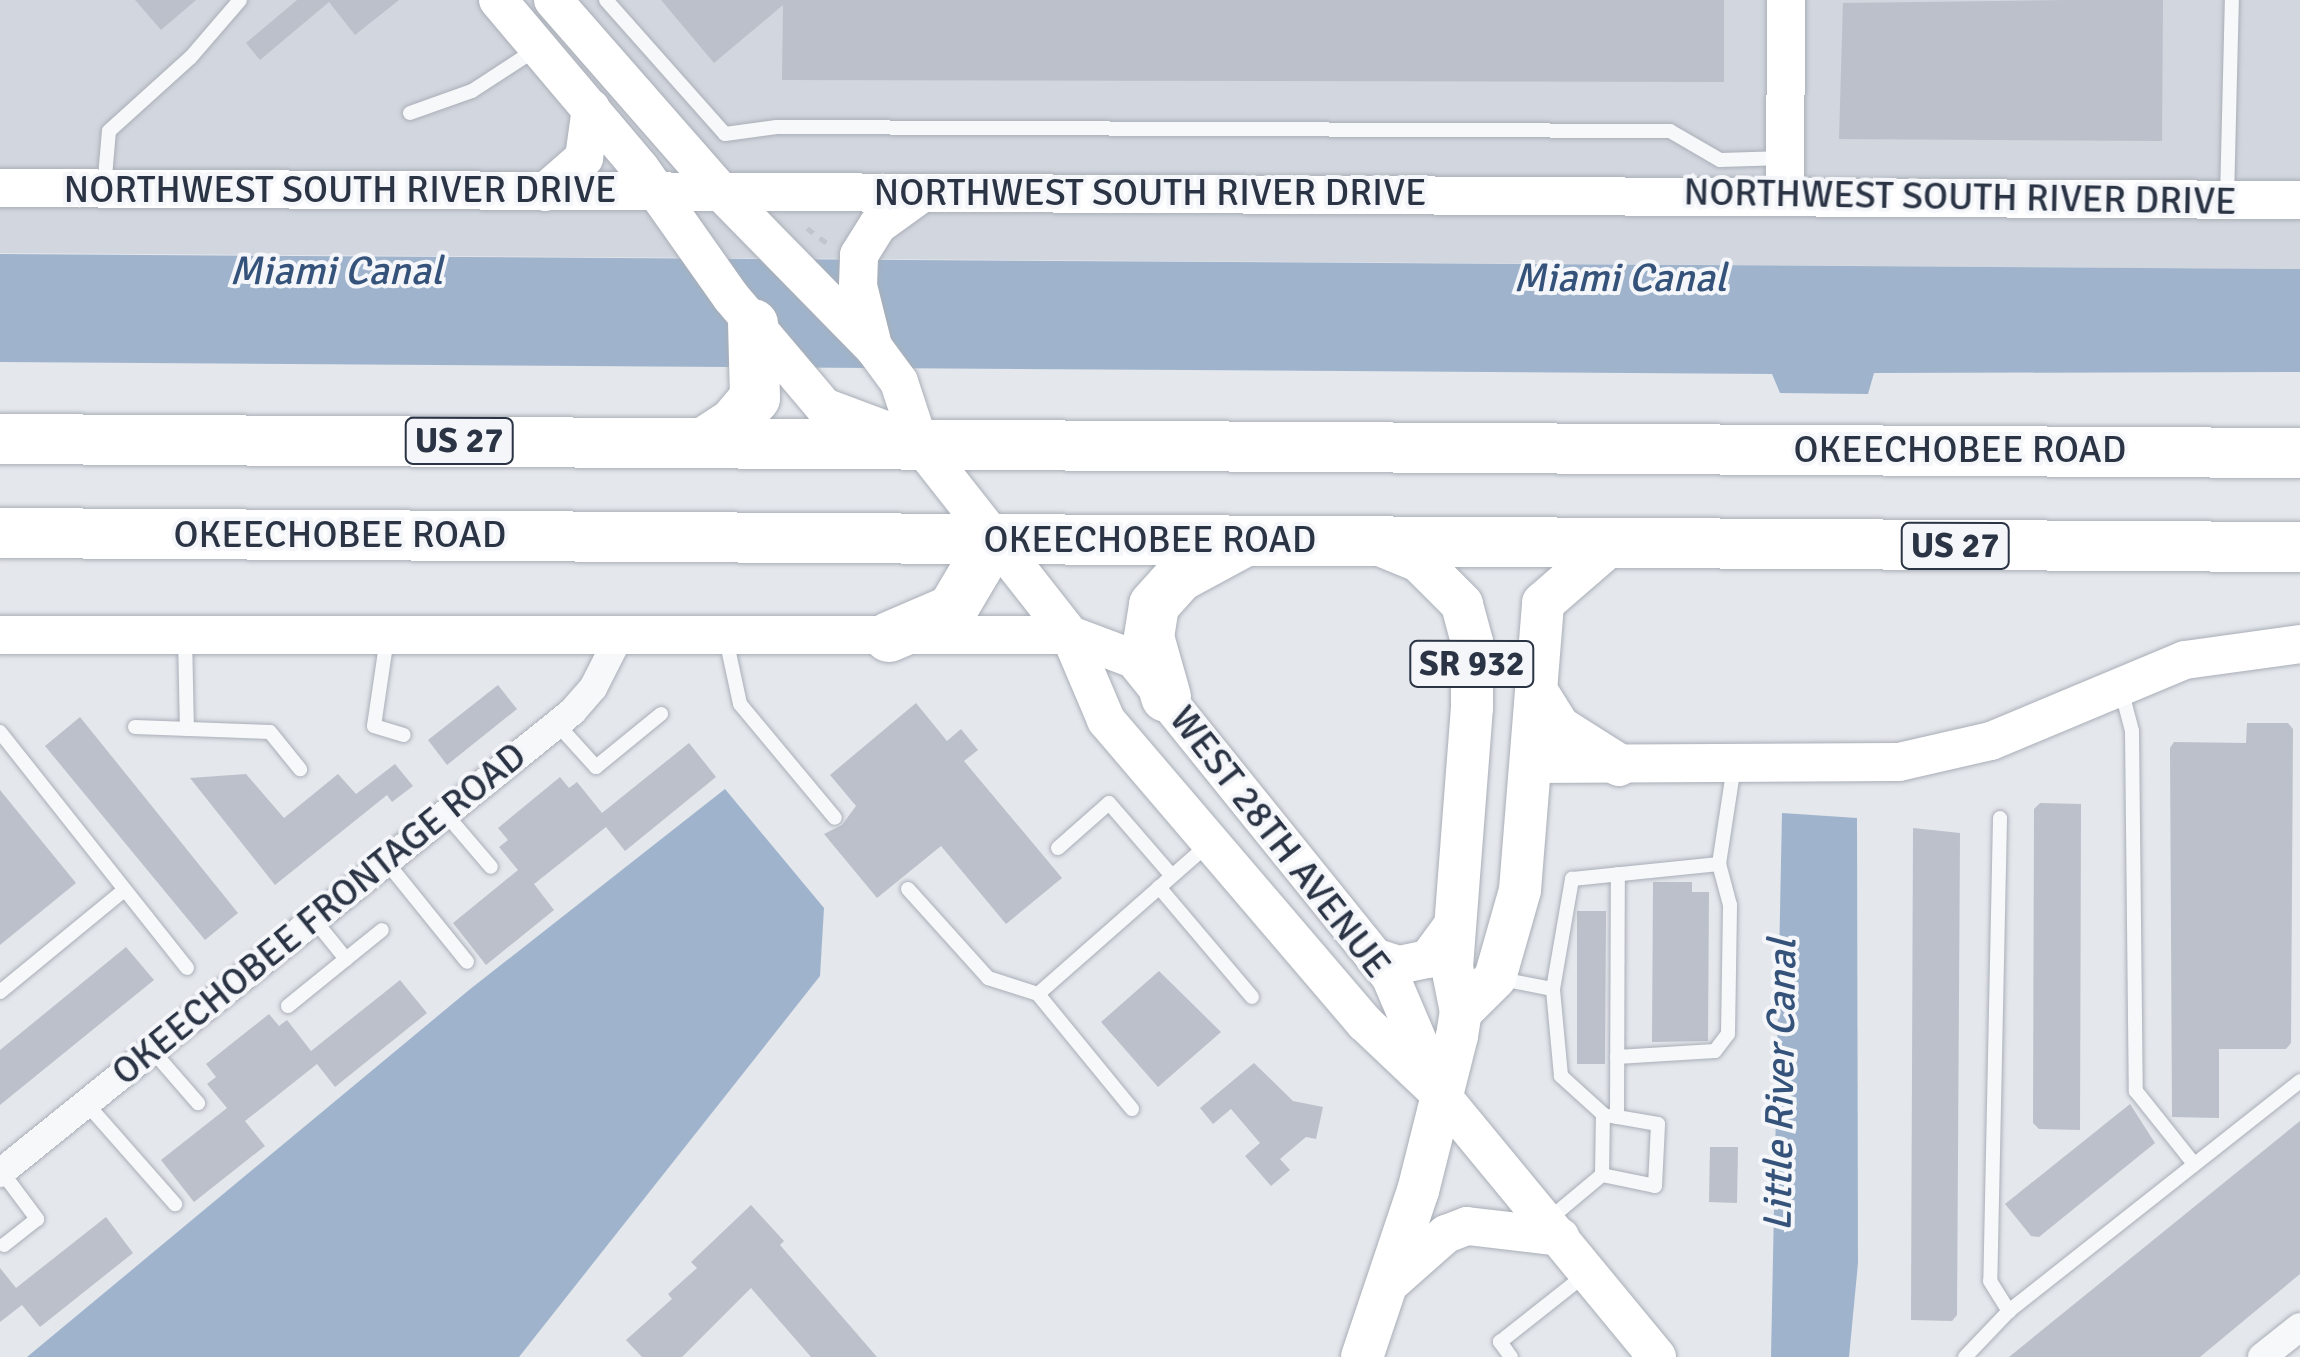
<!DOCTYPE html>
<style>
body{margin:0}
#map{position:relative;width:2300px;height:1357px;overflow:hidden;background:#e4e7ec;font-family:Signika,sans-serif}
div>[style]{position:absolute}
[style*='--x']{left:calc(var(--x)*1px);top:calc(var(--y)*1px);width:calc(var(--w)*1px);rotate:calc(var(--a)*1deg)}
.built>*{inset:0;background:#d2d6de}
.water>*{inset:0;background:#9fb4cc}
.building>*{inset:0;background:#bbc0ca}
.path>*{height:5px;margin-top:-2.5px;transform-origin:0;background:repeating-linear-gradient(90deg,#c2c5cb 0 8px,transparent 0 16px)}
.roads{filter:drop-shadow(0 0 2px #a9aeb7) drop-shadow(0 0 2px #a9aeb7)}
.lane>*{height:14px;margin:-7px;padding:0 7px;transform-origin:7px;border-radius:7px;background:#f7f8fa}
.street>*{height:28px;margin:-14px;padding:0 14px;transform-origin:14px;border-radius:14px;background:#f7f8fa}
.secondary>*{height:38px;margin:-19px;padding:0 19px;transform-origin:19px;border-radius:19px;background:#fff}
.primary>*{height:42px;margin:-21px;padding:0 21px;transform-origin:21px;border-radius:21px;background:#fff}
.highway>*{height:50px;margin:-25px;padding:0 25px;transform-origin:25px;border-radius:25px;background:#fff}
span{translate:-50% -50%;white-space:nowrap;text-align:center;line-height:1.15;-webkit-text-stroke:8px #f4f6f9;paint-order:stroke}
.shield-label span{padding:2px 8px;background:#f4f6f9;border:2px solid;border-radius:8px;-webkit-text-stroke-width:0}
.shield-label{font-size:35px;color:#2b3445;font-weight:700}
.street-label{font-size:38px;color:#2b3445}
.water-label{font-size:40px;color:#34527a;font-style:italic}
</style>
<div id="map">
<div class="built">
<div style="clip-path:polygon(0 0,2300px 0,2300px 269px,0 253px)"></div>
</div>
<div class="water">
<div style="clip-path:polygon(0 254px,2300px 269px,2300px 372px,1874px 373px,1868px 394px,1780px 393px,1772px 374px,0 362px)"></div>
<div style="clip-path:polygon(725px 789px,824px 908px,820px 976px,519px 1357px,27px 1357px,469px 990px)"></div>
<div style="clip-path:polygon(1782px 813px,1857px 818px,1858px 1263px,1849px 1357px,1771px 1357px)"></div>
</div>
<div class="building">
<div style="clip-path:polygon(135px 0,196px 0,161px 30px)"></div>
<div style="clip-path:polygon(297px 0,399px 0,355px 35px,329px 2px,260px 60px,246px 43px)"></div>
<div style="clip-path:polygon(661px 0,1724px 0,1724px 82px,782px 80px,783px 5px,714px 63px)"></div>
<div style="clip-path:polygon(2066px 0,2163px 0,2162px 141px,1839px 139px,1843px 3px)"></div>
<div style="clip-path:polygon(498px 685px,517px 709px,447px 765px,428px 740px)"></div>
<div style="clip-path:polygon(916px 703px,947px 741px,961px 729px,978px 750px,964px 761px,1062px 878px,1006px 924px,941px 846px,877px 898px,824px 834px,842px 825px,856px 806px,830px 775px)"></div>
<div style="clip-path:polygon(80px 717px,238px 913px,205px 940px,45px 746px)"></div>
<div style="clip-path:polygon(2247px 723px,2288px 723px,2293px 729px,2291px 1043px,2286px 1049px,2219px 1049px,2219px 1118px,2172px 1117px,2170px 748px,2174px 742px,2246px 743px)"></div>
<div style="clip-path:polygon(689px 743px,716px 777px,625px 851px,606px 827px,534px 884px,554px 910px,486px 965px,453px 923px,518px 870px,499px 847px,508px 840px,498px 828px,560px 777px,569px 788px,577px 782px,602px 813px)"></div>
<div style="clip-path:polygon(395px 764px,413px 786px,392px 802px,387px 795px,275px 885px,190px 778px,246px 774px,284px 818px,338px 774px,356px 794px)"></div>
<div style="clip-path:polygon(0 790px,76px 883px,0 945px)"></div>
<div style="clip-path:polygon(2040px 803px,2081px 804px,2080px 1130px,2039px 1129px,2033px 1123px,2034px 809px)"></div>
<div style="clip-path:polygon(1913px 828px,1960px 833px,1957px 1315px,1952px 1321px,1911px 1320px)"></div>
<div style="clip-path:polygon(1653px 882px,1692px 882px,1692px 892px,1709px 892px,1708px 1041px,1652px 1042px)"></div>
<div style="clip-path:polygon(1577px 911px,1606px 911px,1605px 1064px,1577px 1064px)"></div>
<div style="clip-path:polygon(126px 947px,154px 980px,0 1105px,0 1050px)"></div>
<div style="clip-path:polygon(1159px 971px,1221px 1032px,1158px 1087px,1101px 1022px)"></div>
<div style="clip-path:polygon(400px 980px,427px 1013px,335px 1087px,317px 1064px,245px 1121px,265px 1146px,194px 1202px,161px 1160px,227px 1108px,207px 1084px,216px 1077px,206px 1064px,269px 1014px,279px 1026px,287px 1020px,311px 1051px)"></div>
<div style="clip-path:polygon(1254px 1063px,1293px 1101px,1323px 1107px,1316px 1139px,1306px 1137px,1280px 1159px,1290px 1170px,1271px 1186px,1245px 1156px,1260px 1143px,1231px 1109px,1213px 1124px,1200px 1108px)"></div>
<div style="clip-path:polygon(2130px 1104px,2155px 1143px,2039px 1237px,2031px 1236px,2005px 1204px)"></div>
<div style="clip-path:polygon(2300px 1121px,2300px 1274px,2200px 1357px,2009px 1357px)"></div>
<div style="clip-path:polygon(1710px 1147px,1738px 1147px,1737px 1203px,1709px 1202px)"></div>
<div style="clip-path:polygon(751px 1205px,784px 1241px,780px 1245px,877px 1357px,811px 1357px,751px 1288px,682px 1357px,642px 1357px,626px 1340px,672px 1299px,668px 1294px,697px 1268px,691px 1262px)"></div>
<div style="clip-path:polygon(106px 1217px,133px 1253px,40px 1327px,22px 1305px,0 1322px,0 1268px,16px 1288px)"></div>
</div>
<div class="path">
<div style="--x:807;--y:228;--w:30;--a:37"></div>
</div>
<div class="roads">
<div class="lane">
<div style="--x:606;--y:0;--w:179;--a:48.4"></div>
<div style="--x:725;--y:134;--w:52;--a:-7.7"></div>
<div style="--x:777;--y:127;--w:893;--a:0.26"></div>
<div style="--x:1670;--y:131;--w:58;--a:30.1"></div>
<div style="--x:1720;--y:160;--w:65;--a:-1.8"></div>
<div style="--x:410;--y:113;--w:66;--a:-19.5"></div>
<div style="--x:472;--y:91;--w:79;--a:-33.1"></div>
<div style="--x:104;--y:188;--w:57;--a:-85"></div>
<div style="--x:109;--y:131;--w:110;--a:-42.1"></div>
<div style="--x:191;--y:57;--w:75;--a:-49.3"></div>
<div style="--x:2227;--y:199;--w:199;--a:-88.6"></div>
<div style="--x:185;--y:636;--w:93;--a:88.8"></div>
<div style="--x:387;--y:638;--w:89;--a:98.4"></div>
<div style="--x:374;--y:726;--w:31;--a:17"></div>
<div style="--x:726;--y:639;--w:66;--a:77.8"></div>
<div style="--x:740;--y:704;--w:148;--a:50.2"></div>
<div style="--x:2121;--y:689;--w:43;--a:75.3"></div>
<div style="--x:2132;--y:731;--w:360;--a:89.4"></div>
<div style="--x:2136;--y:1091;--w:93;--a:51.5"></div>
<div style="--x:557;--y:724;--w:58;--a:47.8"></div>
<div style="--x:596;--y:767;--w:84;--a:-39.2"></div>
<div style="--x:135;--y:727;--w:135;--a:2.1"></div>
<div style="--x:270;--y:732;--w:48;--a:51"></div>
<div style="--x:0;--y:732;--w:301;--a:51.6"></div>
<div style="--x:444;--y:812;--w:72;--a:49.5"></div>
<div style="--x:2000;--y:818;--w:463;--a:91.2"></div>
<div style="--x:1990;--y:1281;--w:36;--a:58"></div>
<div style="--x:1058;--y:848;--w:68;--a:-41.4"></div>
<div style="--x:1109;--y:803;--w:96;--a:49.2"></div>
<div style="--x:384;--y:859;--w:132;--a:51.1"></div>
<div style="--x:1159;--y:887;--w:144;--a:49.8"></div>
<div style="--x:908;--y:889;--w:120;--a:48"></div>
<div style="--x:988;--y:978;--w:52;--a:17.7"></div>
<div style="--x:346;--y:959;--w:46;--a:-38.9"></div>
<div style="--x:1501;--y:979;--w:53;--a:10.9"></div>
<div style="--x:1553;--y:989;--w:112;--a:-80.2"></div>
<div style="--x:1572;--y:879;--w:148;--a:-5.8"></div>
<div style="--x:1719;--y:864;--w:99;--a:-81.3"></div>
<div style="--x:0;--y:992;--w:159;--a:-39.4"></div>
<div style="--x:288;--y:1006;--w:75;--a:-39"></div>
<div style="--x:346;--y:959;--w:54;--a:-129"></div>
<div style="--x:151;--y:1049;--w:72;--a:49"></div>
<div style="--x:1617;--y:1057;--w:98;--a:-3.5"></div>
<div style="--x:1715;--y:1051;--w:21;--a:-53"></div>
<div style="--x:1728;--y:1034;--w:129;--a:-89.1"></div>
<div style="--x:1730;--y:905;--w:42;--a:-105"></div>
<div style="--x:86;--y:1103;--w:135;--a:48.6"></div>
<div style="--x:1132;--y:1109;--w:149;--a:-129.3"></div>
<div style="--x:1038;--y:994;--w:229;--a:-41.3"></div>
<div style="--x:1617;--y:1117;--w:243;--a:-89.8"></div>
<div style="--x:2;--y:1172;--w:59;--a:53.3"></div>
<div style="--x:37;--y:1219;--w:42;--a:141.8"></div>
<div style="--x:1602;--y:1175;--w:54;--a:11.7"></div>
<div style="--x:1655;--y:1186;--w:62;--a:-87.2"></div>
<div style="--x:1658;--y:1124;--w:48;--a:-170.3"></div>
<div style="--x:1548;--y:1220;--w:70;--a:-39.8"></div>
<div style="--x:1602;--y:1175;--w:61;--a:-89.1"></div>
<div style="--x:1603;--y:1114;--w:57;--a:-137.9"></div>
<div style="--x:1561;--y:1076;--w:87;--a:-95.3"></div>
<div style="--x:1511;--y:1357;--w:19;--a:-126"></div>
<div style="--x:1500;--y:1342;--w:110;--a:-38.3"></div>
<div style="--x:1965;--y:1357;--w:64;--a:-46.3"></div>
<div style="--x:2009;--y:1311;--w:371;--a:-38.3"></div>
</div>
<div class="street">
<div style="--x:0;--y:1173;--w:735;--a:-38.87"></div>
<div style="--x:572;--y:712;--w:32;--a:-49"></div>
<div style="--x:593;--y:688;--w:55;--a:-63"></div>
<div style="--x:2262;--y:1357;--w:48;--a:-38.3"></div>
</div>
<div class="secondary">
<div style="--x:498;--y:0;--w:220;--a:49.8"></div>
<div style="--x:640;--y:168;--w:158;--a:54.8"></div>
<div style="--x:731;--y:297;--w:144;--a:49.8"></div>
<div style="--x:824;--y:407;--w:85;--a:20.6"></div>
<div style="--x:553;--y:0;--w:258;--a:48.8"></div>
<div style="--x:723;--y:194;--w:216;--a:45.6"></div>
<div style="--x:874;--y:348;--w:42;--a:53.7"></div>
<div style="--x:899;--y:382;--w:64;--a:71.8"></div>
<div style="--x:919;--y:443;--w:244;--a:51.8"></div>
<div style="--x:1070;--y:635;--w:92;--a:67"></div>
<div style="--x:1106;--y:720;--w:399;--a:49.5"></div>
<div style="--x:1365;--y:1023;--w:106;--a:43.5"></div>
<div style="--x:1442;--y:1096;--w:338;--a:50.5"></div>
<div style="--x:0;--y:188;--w:2300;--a:0.3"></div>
<div style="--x:545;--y:192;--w:52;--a:-41.1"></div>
<div style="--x:584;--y:158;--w:50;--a:-82"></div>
<div style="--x:1785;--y:194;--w:194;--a:-89.7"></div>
<div style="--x:873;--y:346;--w:62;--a:-104"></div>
<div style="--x:858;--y:286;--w:31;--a:-88"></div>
<div style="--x:859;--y:255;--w:36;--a:-58"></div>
<div style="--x:878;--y:225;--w:54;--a:-36"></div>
<div style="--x:0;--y:635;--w:1070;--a:0"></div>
<div style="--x:1070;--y:635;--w:68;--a:20.6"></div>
<div style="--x:1134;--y:659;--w:410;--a:51.1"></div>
<div style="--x:1391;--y:978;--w:110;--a:66.9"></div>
<div style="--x:1533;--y:764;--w:366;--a:-0.3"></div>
<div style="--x:1899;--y:762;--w:94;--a:-12.9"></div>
<div style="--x:1991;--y:741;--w:210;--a:-22.7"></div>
<div style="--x:2185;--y:660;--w:116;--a:-7.9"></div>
<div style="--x:1374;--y:957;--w:26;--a:18"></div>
<div style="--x:1399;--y:965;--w:30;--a:-12"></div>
<div style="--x:1428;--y:959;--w:46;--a:-53.9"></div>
<div style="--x:1386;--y:1287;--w:80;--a:-41.5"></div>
<div style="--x:1446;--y:1234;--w:22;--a:-21"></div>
<div style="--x:1467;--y:1226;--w:94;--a:6.7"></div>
</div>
<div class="primary">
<div style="--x:1536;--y:690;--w:44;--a:58.1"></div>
<div style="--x:1559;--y:727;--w:71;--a:32.3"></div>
<div style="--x:1461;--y:1012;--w:48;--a:-45"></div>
<div style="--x:1495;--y:978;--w:91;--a:-74.1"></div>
<div style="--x:1520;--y:890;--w:288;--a:-85.4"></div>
<div style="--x:1543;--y:603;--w:89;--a:-40.9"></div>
<div style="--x:1362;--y:1357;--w:175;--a:-71.4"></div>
<div style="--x:1418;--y:1191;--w:160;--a:-75.9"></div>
<div style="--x:1457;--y:1036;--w:24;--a:-81"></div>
<div style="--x:1461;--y:1012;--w:46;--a:-101.3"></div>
<div style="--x:1452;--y:967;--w:260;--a:-85.6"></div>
<div style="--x:1472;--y:708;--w:66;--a:-90"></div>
<div style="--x:1472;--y:642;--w:39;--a:-105"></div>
<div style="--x:1462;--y:604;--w:61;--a:-135"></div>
<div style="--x:1419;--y:561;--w:48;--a:-157.8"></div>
</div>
<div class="highway">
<div style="--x:0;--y:439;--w:2300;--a:0.35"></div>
<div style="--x:705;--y:442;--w:33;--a:-33"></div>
<div style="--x:733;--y:424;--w:34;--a:-50"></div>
<div style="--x:755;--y:398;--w:74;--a:-91.5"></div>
<div style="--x:0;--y:533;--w:2300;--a:0.35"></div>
<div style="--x:889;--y:637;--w:69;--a:-23.2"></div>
<div style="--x:952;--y:610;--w:82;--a:-59.4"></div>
<div style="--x:1166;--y:697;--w:62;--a:-105.8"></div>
<div style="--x:1149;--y:637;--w:32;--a:-81"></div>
<div style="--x:1154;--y:605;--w:38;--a:-48"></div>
<div style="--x:1179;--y:577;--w:72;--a:-28.4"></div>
</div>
</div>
<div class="shield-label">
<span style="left:459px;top:441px">US 27</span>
<span style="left:1955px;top:546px">US 27</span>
<span style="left:1472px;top:664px">SR 932</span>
</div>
<div class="street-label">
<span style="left:340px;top:190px">NORTHWEST SOUTH RIVER DRIVE</span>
<span style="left:1150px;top:193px">NORTHWEST SOUTH RIVER DRIVE</span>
<span style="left:1960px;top:197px;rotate:1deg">NORTHWEST SOUTH RIVER DRIVE</span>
<span style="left:1960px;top:450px">OKEECHOBEE ROAD</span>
<span style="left:340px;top:535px">OKEECHOBEE ROAD</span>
<span style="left:1150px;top:540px">OKEECHOBEE ROAD</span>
<span style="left:1280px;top:842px;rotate:52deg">WEST 28TH AVENUE</span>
<span style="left:319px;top:914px;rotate:-39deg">OKEECHOBEE FRONTAGE ROAD</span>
</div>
<div class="water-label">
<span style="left:336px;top:271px">Miami Canal</span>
<span style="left:1620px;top:278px">Miami Canal</span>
<span style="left:1780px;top:1085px;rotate:-89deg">Little River Canal</span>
</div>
</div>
